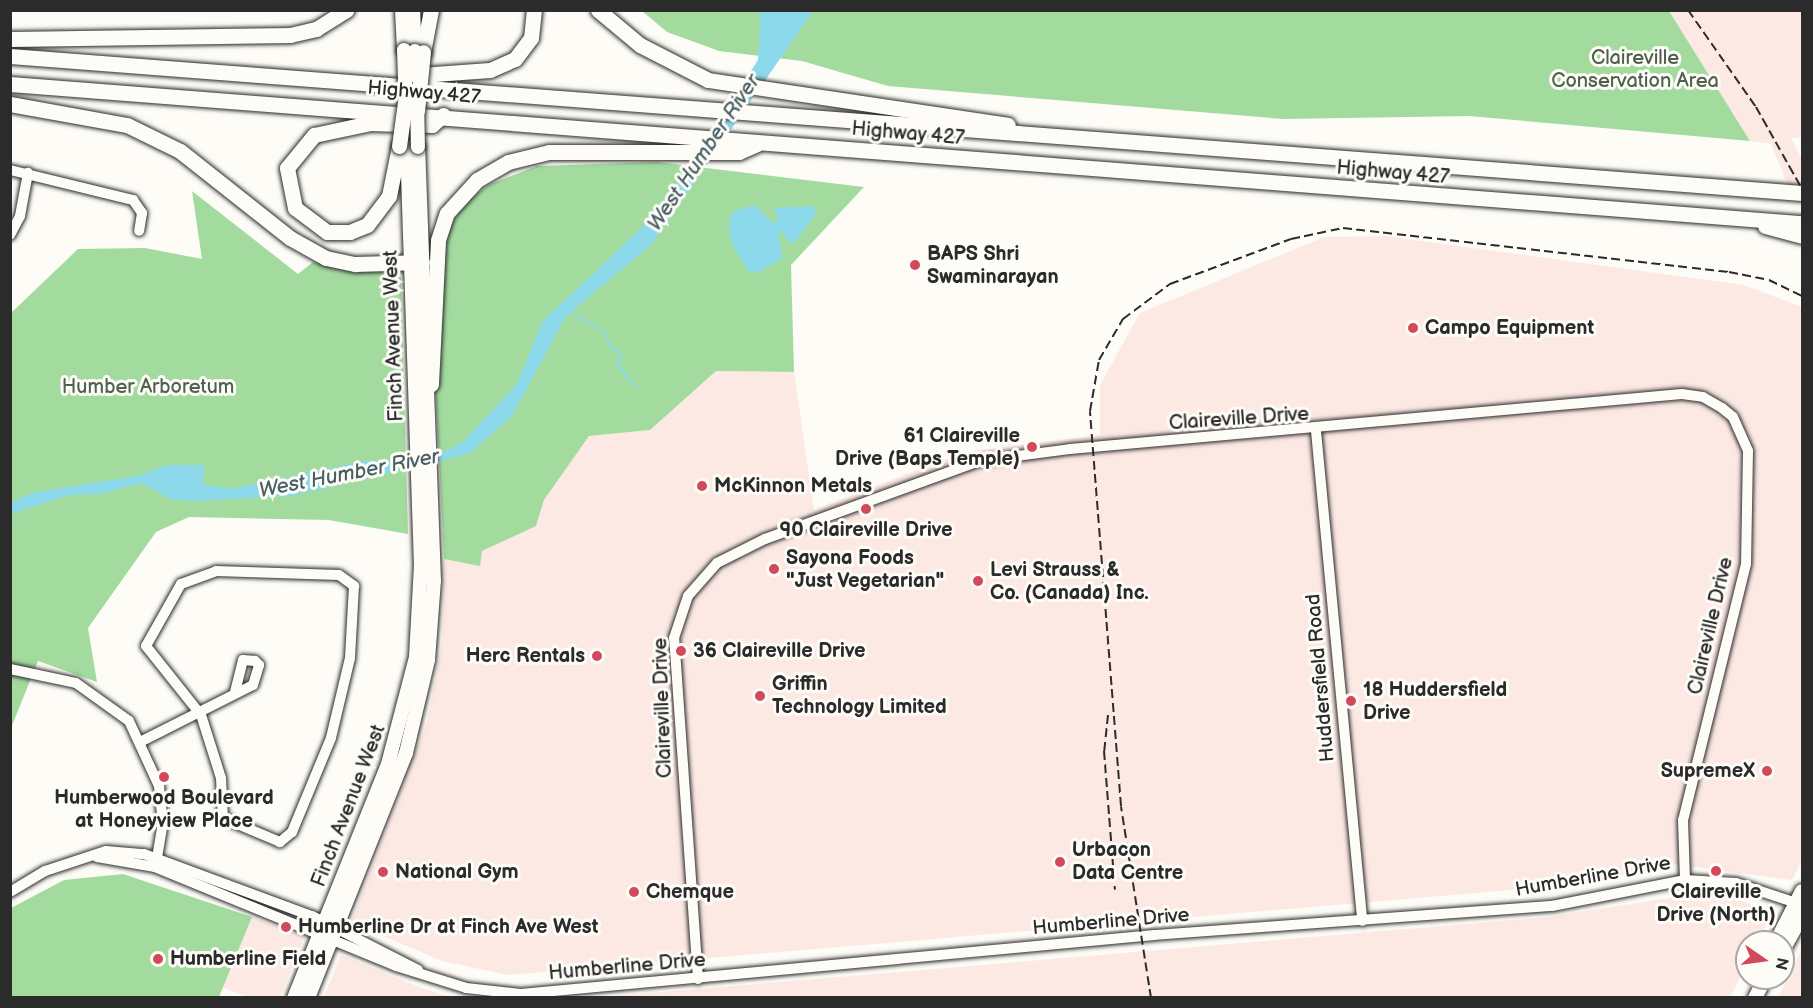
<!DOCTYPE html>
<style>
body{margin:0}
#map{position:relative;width:1813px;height:1008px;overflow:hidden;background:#fdfcf7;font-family:"Balsamiq Sans",sans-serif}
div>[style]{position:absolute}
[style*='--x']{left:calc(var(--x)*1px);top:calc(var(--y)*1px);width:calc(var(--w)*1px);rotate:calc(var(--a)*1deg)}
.built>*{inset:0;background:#fce9e4}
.green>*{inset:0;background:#a3db9f}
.water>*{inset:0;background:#8cd9eb}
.stream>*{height:2px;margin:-1px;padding:0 1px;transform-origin:1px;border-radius:1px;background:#8cd9eb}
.roads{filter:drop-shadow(0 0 2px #2b2b2b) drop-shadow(0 0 2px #2b2b2b)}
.minor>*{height:10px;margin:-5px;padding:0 5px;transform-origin:5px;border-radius:5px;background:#fdfcf7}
.major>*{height:14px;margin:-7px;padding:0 7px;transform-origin:7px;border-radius:7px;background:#fdfcf7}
.highway>*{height:15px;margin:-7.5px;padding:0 7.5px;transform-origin:7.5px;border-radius:7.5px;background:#fdfcf7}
.rail>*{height:2px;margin-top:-1px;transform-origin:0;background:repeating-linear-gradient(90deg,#2b2b2b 0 9px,transparent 0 13.5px)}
.bridges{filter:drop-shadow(0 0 2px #2b2b2b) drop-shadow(0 0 2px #2b2b2b)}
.major-bridge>*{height:14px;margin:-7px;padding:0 7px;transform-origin:7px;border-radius:7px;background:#fdfcf7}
.highway-bridge>*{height:15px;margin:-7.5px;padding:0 7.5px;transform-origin:7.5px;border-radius:7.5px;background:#fdfcf7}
.dots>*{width:16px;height:16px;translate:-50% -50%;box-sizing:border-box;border:3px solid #fdfcf7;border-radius:50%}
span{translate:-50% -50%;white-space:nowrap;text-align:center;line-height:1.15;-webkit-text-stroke:6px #fdfcf7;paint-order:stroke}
.park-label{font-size:20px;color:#4f604e}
.street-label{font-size:20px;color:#2b2b2b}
.poi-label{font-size:20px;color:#2b2b2b;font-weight:700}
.left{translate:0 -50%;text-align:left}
.right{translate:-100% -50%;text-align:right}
.water-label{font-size:21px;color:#485f65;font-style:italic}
.frame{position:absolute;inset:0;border:12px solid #2b2b2b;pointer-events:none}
.north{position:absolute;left:1735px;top:930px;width:60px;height:60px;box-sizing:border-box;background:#fdfcf7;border:2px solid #a9a8a5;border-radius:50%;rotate:103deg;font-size:16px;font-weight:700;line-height:24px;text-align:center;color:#2b2b2b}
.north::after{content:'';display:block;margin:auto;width:21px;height:27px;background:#d1495b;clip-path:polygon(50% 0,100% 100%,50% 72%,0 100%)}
</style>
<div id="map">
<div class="built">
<div style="clip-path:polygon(1669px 11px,1802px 11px,1802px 137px,1791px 138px,1802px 159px,1802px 201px,1794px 200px,1771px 144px,1750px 141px)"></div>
<div style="clip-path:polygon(1386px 236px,1744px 285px,1802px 307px,1802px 860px,1792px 880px,1673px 864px,1581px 884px,508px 975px,442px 961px,351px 922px,427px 722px,442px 643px,444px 559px,479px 565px,482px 551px,536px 526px,544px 500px,589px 436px,650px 430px,716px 371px,794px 372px,814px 510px,964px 452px,1100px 435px,1100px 385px,1140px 313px,1324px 237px)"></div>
<div style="clip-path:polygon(1675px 897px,1738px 899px,1772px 913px,1758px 942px,1747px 942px,1747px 964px,1730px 997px,603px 997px,1549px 917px)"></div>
<div style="clip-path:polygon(252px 917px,304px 937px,280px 997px,247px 997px,223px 988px)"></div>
<div style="clip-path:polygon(1802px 949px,1802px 997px,1778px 997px)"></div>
<div style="clip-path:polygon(341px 955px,424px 989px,452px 997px,324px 997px)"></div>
</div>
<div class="green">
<div style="clip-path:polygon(642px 11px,1669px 11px,1750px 141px,1469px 116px,1283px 119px,888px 86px,802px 61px,719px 51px,667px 32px)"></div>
<div style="clip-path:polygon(657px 162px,864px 187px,791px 265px,794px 372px,716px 371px,650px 430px,589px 436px,544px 500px,536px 526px,482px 551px,480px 566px,444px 559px,434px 357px,445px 234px,463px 205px,488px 185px,537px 166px)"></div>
<div style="clip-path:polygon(192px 191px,298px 274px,313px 262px,349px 271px,391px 269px,401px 278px,408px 534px,329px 520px,189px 517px,156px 532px,88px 628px,97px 682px,38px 661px,11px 728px,11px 313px,78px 249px,145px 248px,202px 259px)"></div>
<div style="clip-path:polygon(123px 874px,252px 917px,219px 997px,11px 997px,11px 908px,64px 880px)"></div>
</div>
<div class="water">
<div style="clip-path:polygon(761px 11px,813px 11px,651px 245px,566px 316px,512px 416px,469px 454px,290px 496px,191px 501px,170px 499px,142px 483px,101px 494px,69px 495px,11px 514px,10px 503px,32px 493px,137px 476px,168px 465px,205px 465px,202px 484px,231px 489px,360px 462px,435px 456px,463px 442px,517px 384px,543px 321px,651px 219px,688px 168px,758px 60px)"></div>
<div style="clip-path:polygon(755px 205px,773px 223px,778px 220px,774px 208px,812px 206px,817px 212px,796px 241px,790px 244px,782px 231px,778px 234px,783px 258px,757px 273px,748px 271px,731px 242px,729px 222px,732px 212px)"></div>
</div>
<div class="stream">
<div style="--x:569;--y:311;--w:39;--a:30"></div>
<div style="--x:603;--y:331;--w:18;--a:63"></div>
<div style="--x:611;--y:347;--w:12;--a:35"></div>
<div style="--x:621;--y:354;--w:12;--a:104"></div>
<div style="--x:618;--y:366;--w:29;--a:49"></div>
</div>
<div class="roads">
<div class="minor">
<div style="--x:10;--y:170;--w:127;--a:13.7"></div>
<div style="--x:133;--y:200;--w:16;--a:55"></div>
<div style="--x:142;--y:213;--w:18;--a:99"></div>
<div style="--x:10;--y:235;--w:21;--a:-62"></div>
<div style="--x:20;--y:216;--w:44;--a:-79.5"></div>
<div style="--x:1316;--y:431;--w:492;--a:84.6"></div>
<div style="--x:216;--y:571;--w:123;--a:1.9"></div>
<div style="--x:339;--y:575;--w:19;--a:36"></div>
<div style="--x:354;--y:586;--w:72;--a:93.2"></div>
<div style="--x:350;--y:658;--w:82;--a:103.4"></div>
<div style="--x:331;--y:738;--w:102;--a:112.5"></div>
<div style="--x:292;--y:832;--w:16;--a:140"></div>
<div style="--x:280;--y:842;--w:62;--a:-157.2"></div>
<div style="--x:223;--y:818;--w:40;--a:-92.9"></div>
<div style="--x:221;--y:778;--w:66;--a:-107.6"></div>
<div style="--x:201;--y:715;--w:88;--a:-128.6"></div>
<div style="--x:146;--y:646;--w:71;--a:-60.6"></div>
<div style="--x:181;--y:584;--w:37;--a:-20"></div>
<div style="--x:10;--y:669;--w:67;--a:12"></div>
<div style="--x:76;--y:683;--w:65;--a:35.6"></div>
<div style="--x:129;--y:721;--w:72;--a:65.2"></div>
<div style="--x:159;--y:786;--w:36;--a:84"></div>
<div style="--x:163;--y:822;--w:43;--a:99.5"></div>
<div style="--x:142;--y:741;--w:124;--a:-26.8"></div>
<div style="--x:253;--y:685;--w:21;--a:-73"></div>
<div style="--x:259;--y:665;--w:6;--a:-135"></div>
<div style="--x:255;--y:661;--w:12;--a:-175"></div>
<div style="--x:243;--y:660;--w:33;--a:104"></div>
<div style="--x:97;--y:857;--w:59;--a:9.8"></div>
<div style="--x:155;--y:867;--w:261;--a:22.3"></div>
<div style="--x:396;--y:966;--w:73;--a:17.4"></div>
<div style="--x:466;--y:988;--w:55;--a:6.2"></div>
<div style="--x:521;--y:994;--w:636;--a:-5.32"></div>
<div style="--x:1154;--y:935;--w:399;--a:-4.2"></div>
<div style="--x:1552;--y:906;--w:136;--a:-11.1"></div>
<div style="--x:1685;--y:880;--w:51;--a:3.4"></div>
<div style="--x:1736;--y:883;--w:70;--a:18.4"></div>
<div style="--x:10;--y:892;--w:41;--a:-31"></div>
<div style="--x:45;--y:871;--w:64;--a:-18.2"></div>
<div style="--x:106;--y:851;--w:38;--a:5"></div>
<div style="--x:144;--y:854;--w:179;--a:20.3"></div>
<div style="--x:312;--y:916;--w:119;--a:27"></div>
<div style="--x:698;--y:979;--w:342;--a:-94"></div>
<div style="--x:674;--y:638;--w:44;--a:-71.6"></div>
<div style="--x:688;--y:596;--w:44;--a:-48.7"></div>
<div style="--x:717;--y:563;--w:54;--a:-26.6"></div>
<div style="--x:765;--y:539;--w:228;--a:-20"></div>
<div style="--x:979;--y:461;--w:92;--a:-7.5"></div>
<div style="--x:1070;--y:449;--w:614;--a:-5.14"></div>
<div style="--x:1682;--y:394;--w:21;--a:8"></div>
<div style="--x:1703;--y:397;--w:22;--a:30"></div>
<div style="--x:1722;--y:408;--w:14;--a:39"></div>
<div style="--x:1733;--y:417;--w:37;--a:66"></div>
<div style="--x:1748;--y:451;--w:113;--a:91"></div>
<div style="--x:1746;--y:564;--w:264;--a:103.8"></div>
<div style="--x:1683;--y:820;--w:60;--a:88.1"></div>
</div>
<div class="major">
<div style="--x:402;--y:10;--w:40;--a:87.1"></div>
<div style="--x:413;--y:10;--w:41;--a:87.2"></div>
<div style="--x:1776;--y:942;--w:57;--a:-63"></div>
<div style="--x:1783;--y:950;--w:39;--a:-61"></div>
<div style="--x:294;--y:998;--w:252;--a:-68.1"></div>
<div style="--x:388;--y:764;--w:111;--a:-75.3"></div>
<div style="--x:416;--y:657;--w:91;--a:-86.9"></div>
<div style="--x:421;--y:566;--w:420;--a:-91.9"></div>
<div style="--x:308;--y:998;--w:264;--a:-68.2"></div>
<div style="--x:406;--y:753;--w:96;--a:-76.7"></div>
<div style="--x:428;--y:660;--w:79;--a:-85.7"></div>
<div style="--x:434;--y:581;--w:434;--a:-92.1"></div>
<div style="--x:1755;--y:998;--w:22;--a:-63"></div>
</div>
<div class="highway">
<div style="--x:598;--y:10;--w:55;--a:39.8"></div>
<div style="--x:640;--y:45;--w:76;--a:27.2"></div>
<div style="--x:708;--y:80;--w:303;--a:8.5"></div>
<div style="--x:10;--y:39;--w:280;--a:-0.8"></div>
<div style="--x:290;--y:35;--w:27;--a:-13"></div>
<div style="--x:316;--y:29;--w:36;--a:-32"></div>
<div style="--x:423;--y:52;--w:43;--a:-79.2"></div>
<div style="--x:10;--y:56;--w:1797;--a:4.37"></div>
<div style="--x:420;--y:75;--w:70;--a:-4.1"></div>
<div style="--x:490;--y:70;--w:27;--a:-24"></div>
<div style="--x:515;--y:59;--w:26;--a:-53"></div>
<div style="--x:531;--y:38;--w:28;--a:-84"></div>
<div style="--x:10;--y:84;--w:1797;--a:4.44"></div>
<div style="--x:10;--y:104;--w:119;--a:10.2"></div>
<div style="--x:127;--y:125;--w:59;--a:26.1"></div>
<div style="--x:180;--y:151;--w:140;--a:38.3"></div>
<div style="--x:290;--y:238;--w:41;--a:29.1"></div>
<div style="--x:326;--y:258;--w:30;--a:12"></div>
<div style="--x:355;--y:264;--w:67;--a:-1.7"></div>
<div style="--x:399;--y:146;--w:51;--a:101.3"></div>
<div style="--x:389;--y:196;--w:36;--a:127"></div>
<div style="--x:367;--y:225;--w:18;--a:158"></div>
<div style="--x:350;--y:232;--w:23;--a:180"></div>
<div style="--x:327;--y:232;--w:40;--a:-143"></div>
<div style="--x:295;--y:208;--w:41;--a:-101.3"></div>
<div style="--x:287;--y:168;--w:43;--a:-50.7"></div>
<div style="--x:314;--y:135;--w:57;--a:-12.1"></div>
<div style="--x:370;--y:123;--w:62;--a:1.8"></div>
<div style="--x:432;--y:125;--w:15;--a:-42"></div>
<div style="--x:1765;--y:226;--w:38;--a:15"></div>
<div style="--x:426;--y:388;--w:6;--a:-39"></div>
<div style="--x:431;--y:384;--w:144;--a:-87.2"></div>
<div style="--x:438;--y:240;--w:28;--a:-72"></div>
<div style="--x:447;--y:213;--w:45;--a:-47.7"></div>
<div style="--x:477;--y:180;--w:36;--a:-30"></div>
<div style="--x:508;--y:162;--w:42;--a:-13.7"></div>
<div style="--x:549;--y:152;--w:190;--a:0"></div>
<div style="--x:739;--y:152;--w:20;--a:-24"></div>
</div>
</div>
<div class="rail">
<div style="--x:1688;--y:10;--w:118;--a:55"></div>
<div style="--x:1756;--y:107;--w:94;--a:60.7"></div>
<div style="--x:1108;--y:715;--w:36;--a:96"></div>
<div style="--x:1104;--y:751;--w:139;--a:85.5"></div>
<div style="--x:1151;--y:998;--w:194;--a:-98.9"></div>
<div style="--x:1121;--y:806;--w:396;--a:-94.5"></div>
<div style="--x:1090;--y:411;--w:52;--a:-80"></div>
<div style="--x:1099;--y:360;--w:48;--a:-59.7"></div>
<div style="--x:1123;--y:319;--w:59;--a:-36.7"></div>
<div style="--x:1170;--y:284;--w:129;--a:-20.4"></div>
<div style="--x:1291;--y:239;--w:53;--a:-11.9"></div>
<div style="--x:1343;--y:228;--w:388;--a:6.5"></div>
<div style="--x:1729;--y:272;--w:41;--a:11.3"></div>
<div style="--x:1769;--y:280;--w:37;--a:26"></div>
</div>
<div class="bridges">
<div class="major-bridge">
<div style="--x:404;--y:50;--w:55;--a:87.9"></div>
<div style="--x:415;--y:51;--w:25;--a:88"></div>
<div style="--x:417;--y:101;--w:46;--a:88.8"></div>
</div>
<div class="highway-bridge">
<div style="--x:417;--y:111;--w:59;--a:-84.2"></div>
<div style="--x:399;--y:146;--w:51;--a:-82.2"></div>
</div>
</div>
<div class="dots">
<div style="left:915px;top:265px;background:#d1495b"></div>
<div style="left:1413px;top:328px;background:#d1495b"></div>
<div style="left:1032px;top:447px;background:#d1495b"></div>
<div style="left:702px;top:486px;background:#d1495b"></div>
<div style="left:866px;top:509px;background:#d1495b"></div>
<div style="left:774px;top:569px;background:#d1495b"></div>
<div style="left:978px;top:581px;background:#d1495b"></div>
<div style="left:681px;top:651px;background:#d1495b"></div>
<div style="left:597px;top:656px;background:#d1495b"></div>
<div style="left:760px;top:696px;background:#d1495b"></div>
<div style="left:1351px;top:701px;background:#d1495b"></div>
<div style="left:1767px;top:771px;background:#d1495b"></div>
<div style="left:164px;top:777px;background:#d1495b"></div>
<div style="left:1060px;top:862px;background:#d1495b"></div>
<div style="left:1716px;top:871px;background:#d1495b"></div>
<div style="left:383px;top:872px;background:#d1495b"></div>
<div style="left:634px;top:892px;background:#d1495b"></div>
<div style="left:286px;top:927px;background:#d1495b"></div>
<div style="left:158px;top:959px;background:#d1495b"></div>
</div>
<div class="park-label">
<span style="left:1635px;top:70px">Claireville<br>Conservation Area</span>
<span style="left:148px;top:387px">Humber Arboretum</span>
</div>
<div class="street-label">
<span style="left:424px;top:93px;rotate:5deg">Highway 427</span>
<span style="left:908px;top:134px;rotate:5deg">Highway 427</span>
<span style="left:1393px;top:173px;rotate:5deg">Highway 427</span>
<span style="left:394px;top:336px;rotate:-92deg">Finch Avenue West</span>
<span style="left:1239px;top:419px;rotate:-4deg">Claireville Drive</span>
<span style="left:1711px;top:626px;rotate:-77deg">Claireville Drive</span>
<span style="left:1321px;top:678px;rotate:-95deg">Huddersfield Road</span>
<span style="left:663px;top:708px;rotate:-92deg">Claireville Drive</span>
<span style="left:349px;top:806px;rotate:-69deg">Finch Avenue West</span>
<span style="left:1593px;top:877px;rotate:-10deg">Humberline Drive</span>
<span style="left:1111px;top:922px;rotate:-5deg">Humberline Drive</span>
<span style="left:627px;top:967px;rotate:-5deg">Humberline Drive</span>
</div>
<div class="poi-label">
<span class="left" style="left:927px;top:266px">BAPS Shri<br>Swaminarayan</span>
<span class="left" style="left:1425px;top:328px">Campo Equipment</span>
<span class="right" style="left:1020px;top:448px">61 Claireville<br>Drive (Baps Temple)</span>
<span class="left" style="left:714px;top:486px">McKinnon Metals</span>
<span style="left:866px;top:530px">90 Claireville Drive</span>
<span class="left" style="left:786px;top:570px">Sayona Foods<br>"Just Vegetarian"</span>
<span class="left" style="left:990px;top:582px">Levi Strauss &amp;<br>Co. (Canada) Inc.</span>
<span class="left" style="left:693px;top:651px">36 Claireville Drive</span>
<span class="right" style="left:585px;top:656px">Herc Rentals</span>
<span class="left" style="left:772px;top:696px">Griffin<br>Technology Limited</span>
<span class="left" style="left:1363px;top:702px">18 Huddersfield<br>Drive</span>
<span class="right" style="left:1755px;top:771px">SupremeX</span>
<span style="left:164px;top:810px">Humberwood Boulevard<br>at Honeyview Place</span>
<span class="left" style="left:1072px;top:862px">Urbacon<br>Data Centre</span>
<span class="left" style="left:395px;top:872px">National Gym</span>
<span class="left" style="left:646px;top:892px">Chemque</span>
<span style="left:1716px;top:904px">Claireville<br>Drive (North)</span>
<span class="left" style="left:298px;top:927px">Humberline Dr at Finch Ave West</span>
<span class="left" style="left:170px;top:959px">Humberline Field</span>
</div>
<div class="water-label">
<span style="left:704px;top:153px;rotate:-56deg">West Humber River</span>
<span style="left:349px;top:474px;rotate:-11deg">West Humber River</span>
</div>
<div class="frame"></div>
<div class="north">N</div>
</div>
